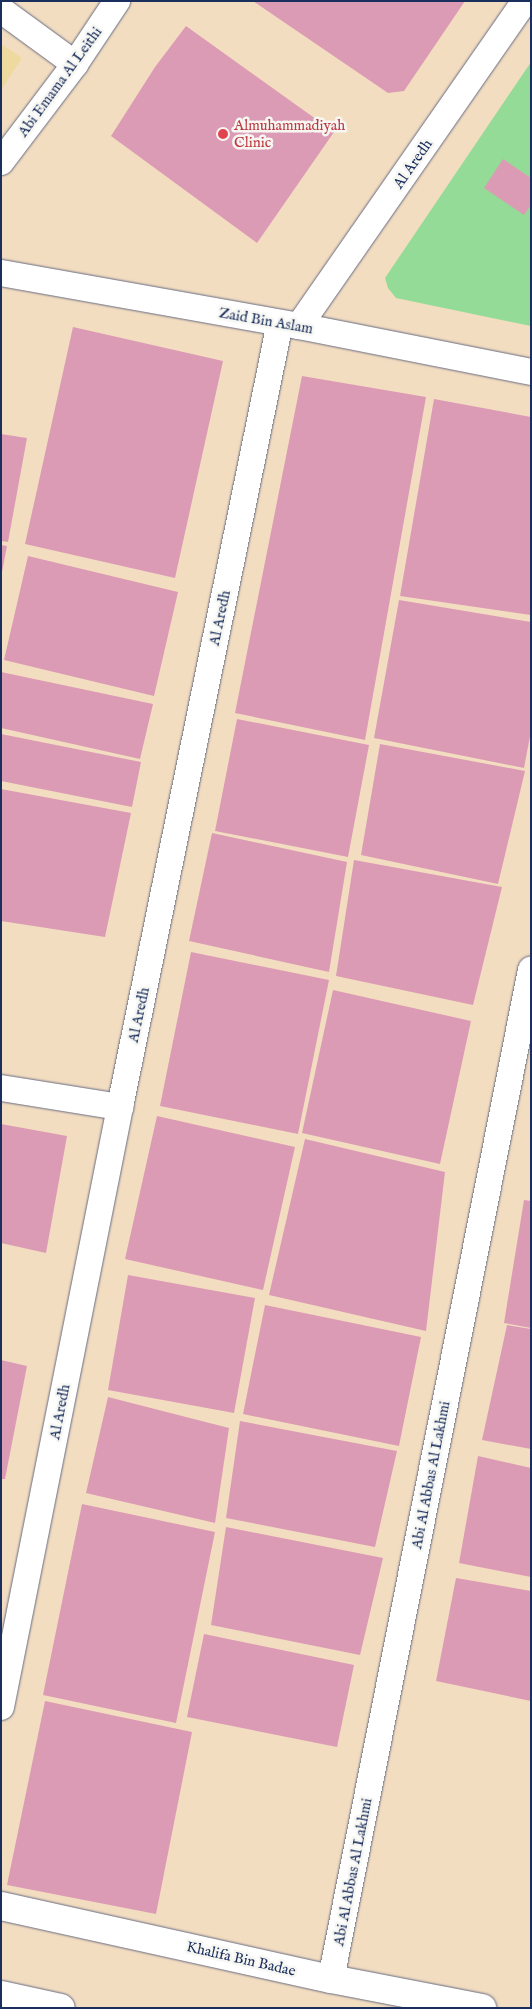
<!DOCTYPE html>
<style>
body{margin:0}
#map{position:relative;width:532px;height:2009px;overflow:hidden;background:#f3ddc1;font-family:"IM FELL English",serif}
div>[style]{position:absolute}
[style*='--x']{left:calc(var(--x)*1px);top:calc(var(--y)*1px);width:calc(var(--w)*1px);rotate:calc(var(--a)*1deg)}
.green>*{inset:0;background:#93db96}
.sand>*{inset:0;background:#eeda9e}
.building>*{inset:0;background:#dc9bb4}
.roads{filter:drop-shadow(0 0 1px #676c81) drop-shadow(0 0 1px #676c81)}
.minor>*{height:26px;margin:-13px;padding:0 13px;transform-origin:13px;border-radius:13px;background:#fff}
.tertiary>*{height:28px;margin:-14px;padding:0 14px;transform-origin:14px;border-radius:14px;background:#fff}
.dots>*{width:14px;height:14px;translate:-50% -50%;box-sizing:border-box;border:2px solid #f6f6f2;border-radius:50%}
span{translate:-50% -50%;white-space:nowrap;text-align:center;line-height:1.15;-webkit-text-stroke:5px #f6f6f2;paint-order:stroke}
.street-label{font-size:15px;color:#1b2f5e}
.health-label{font-size:15px;color:#be3a42}
.left{translate:0 -50%;text-align:left}
.frame{position:absolute;inset:0;border:2px solid #1b2f5e;pointer-events:none}
</style>
<div id="map">
<div class="green">
<div style="clip-path:polygon(531px 62px,531px 326px,396px 298px,388px 288px,385px 278px)"></div>
</div>
<div class="sand">
<div style="clip-path:polygon(1px 44px,22px 58px,1px 90px)"></div>
</div>
<div class="building">
<div style="clip-path:polygon(253px 1px,465px 1px,404px 91px,388px 93px)"></div>
<div style="clip-path:polygon(186px 26px,334px 132px,257px 243px,111px 136px,155px 67px)"></div>
<div style="clip-path:polygon(503px 159px,531px 178px,531px 205px,524px 215px,484px 188px)"></div>
<div style="clip-path:polygon(73px 327px,223px 361px,175px 578px,25px 544px)"></div>
<div style="clip-path:polygon(302px 376px,426px 397px,365px 740px,235px 713px)"></div>
<div style="clip-path:polygon(434px 399px,531px 417px,531px 615px,400px 596px)"></div>
<div style="clip-path:polygon(1px 434px,27px 438px,8px 542px,1px 541px)"></div>
<div style="clip-path:polygon(1px 545px,7px 546px,2px 572px,1px 572px)"></div>
<div style="clip-path:polygon(28px 556px,178px 592px,154px 696px,4px 660px)"></div>
<div style="clip-path:polygon(399px 600px,531px 622px,531px 731px,524px 768px,374px 738px)"></div>
<div style="clip-path:polygon(1px 672px,153px 704px,140px 759px,1px 728px)"></div>
<div style="clip-path:polygon(237px 719px,369px 745px,348px 857px,215px 831px)"></div>
<div style="clip-path:polygon(1px 734px,141px 762px,132px 807px,1px 781px)"></div>
<div style="clip-path:polygon(380px 744px,525px 771px,498px 884px,361px 855px)"></div>
<div style="clip-path:polygon(1px 789px,131px 813px,105px 937px,1px 921px)"></div>
<div style="clip-path:polygon(212px 833px,347px 862px,329px 972px,189px 941px)"></div>
<div style="clip-path:polygon(354px 860px,502px 887px,473px 1005px,336px 976px)"></div>
<div style="clip-path:polygon(191px 952px,329px 980px,298px 1134px,160px 1106px)"></div>
<div style="clip-path:polygon(333px 990px,471px 1021px,440px 1164px,302px 1133px)"></div>
<div style="clip-path:polygon(157px 1116px,295px 1147px,263px 1290px,125px 1259px)"></div>
<div style="clip-path:polygon(1px 1124px,67px 1136px,46px 1253px,1px 1243px)"></div>
<div style="clip-path:polygon(305px 1139px,445px 1172px,426px 1331px,269px 1295px)"></div>
<div style="clip-path:polygon(524px 1200px,531px 1201px,531px 1328px,504px 1323px)"></div>
<div style="clip-path:polygon(128px 1275px,255px 1298px,234px 1413px,108px 1390px)"></div>
<div style="clip-path:polygon(265px 1305px,421px 1337px,399px 1446px,243px 1414px)"></div>
<div style="clip-path:polygon(507px 1325px,531px 1329px,531px 1449px,482px 1440px)"></div>
<div style="clip-path:polygon(1px 1360px,27px 1366px,5px 1479px,1px 1479px)"></div>
<div style="clip-path:polygon(108px 1397px,229px 1428px,215px 1523px,86px 1493px)"></div>
<div style="clip-path:polygon(240px 1421px,397px 1451px,375px 1547px,226px 1518px)"></div>
<div style="clip-path:polygon(478px 1456px,531px 1468px,531px 1577px,459px 1563px)"></div>
<div style="clip-path:polygon(82px 1504px,215px 1532px,176px 1723px,43px 1695px)"></div>
<div style="clip-path:polygon(226px 1527px,383px 1558px,360px 1655px,211px 1625px)"></div>
<div style="clip-path:polygon(456px 1578px,531px 1591px,531px 1701px,436px 1681px)"></div>
<div style="clip-path:polygon(204px 1634px,354px 1665px,337px 1747px,187px 1717px)"></div>
<div style="clip-path:polygon(45px 1701px,192px 1732px,156px 1914px,7px 1885px)"></div>
</div>
<div class="roads">
<div class="minor">
<div style="--x:1;--y:10;--w:92;--a:36.1"></div>
<div style="--x:1;--y:162;--w:123;--a:-52.9"></div>
<div style="--x:75;--y:64;--w:76;--a:-56.3"></div>
<div style="--x:1;--y:273;--w:303;--a:10.1"></div>
<div style="--x:299;--y:326;--w:237;--a:11.2"></div>
<div style="--x:299;--y:326;--w:396;--a:-55.2"></div>
<div style="--x:1;--y:1088;--w:121;--a:9.1"></div>
<div style="--x:1;--y:1707;--w:612;--a:-78.78"></div>
<div style="--x:120;--y:1107;--w:800;--a:-78.47"></div>
<div style="--x:331;--y:1979;--w:1029;--a:-78.79"></div>
</div>
<div class="tertiary">
<div style="--x:1;--y:1906;--w:338;--a:12.5"></div>
<div style="--x:331;--y:1979;--w:154;--a:10.9"></div>
<div style="--x:1;--y:1995;--w:61;--a:12.2"></div>
</div>
</div>
<div class="dots">
<div style="left:223px;top:134px;background:#e0444e"></div>
</div>
<div class="street-label">
<span style="left:60px;top:82px;rotate:-54deg">Abi Emama Al Leithi</span>
<span style="left:413px;top:164px;rotate:-55deg">Al Aredh</span>
<span style="left:266px;top:321px;rotate:10deg">Zaid Bin Aslam</span>
<span style="left:220px;top:618px;rotate:-78deg">Al Aredh</span>
<span style="left:139px;top:1015px;rotate:-78deg">Al Aredh</span>
<span style="left:60px;top:1412px;rotate:-79deg">Al Aredh</span>
<span style="left:431px;top:1475px;rotate:-79deg">Abi Al Abbas Al Lakhmi</span>
<span style="left:353px;top:1872px;rotate:-79deg">Abi Al Abbas Al Lakhmi</span>
<span style="left:241px;top:1959px;rotate:13deg">Khalifa Bin Badae</span>
</div>
<div class="health-label">
<span class="left" style="left:234px;top:134px">Almuhammadiyah<br>Clinic</span>
</div>
<div class="frame"></div>
</div>
